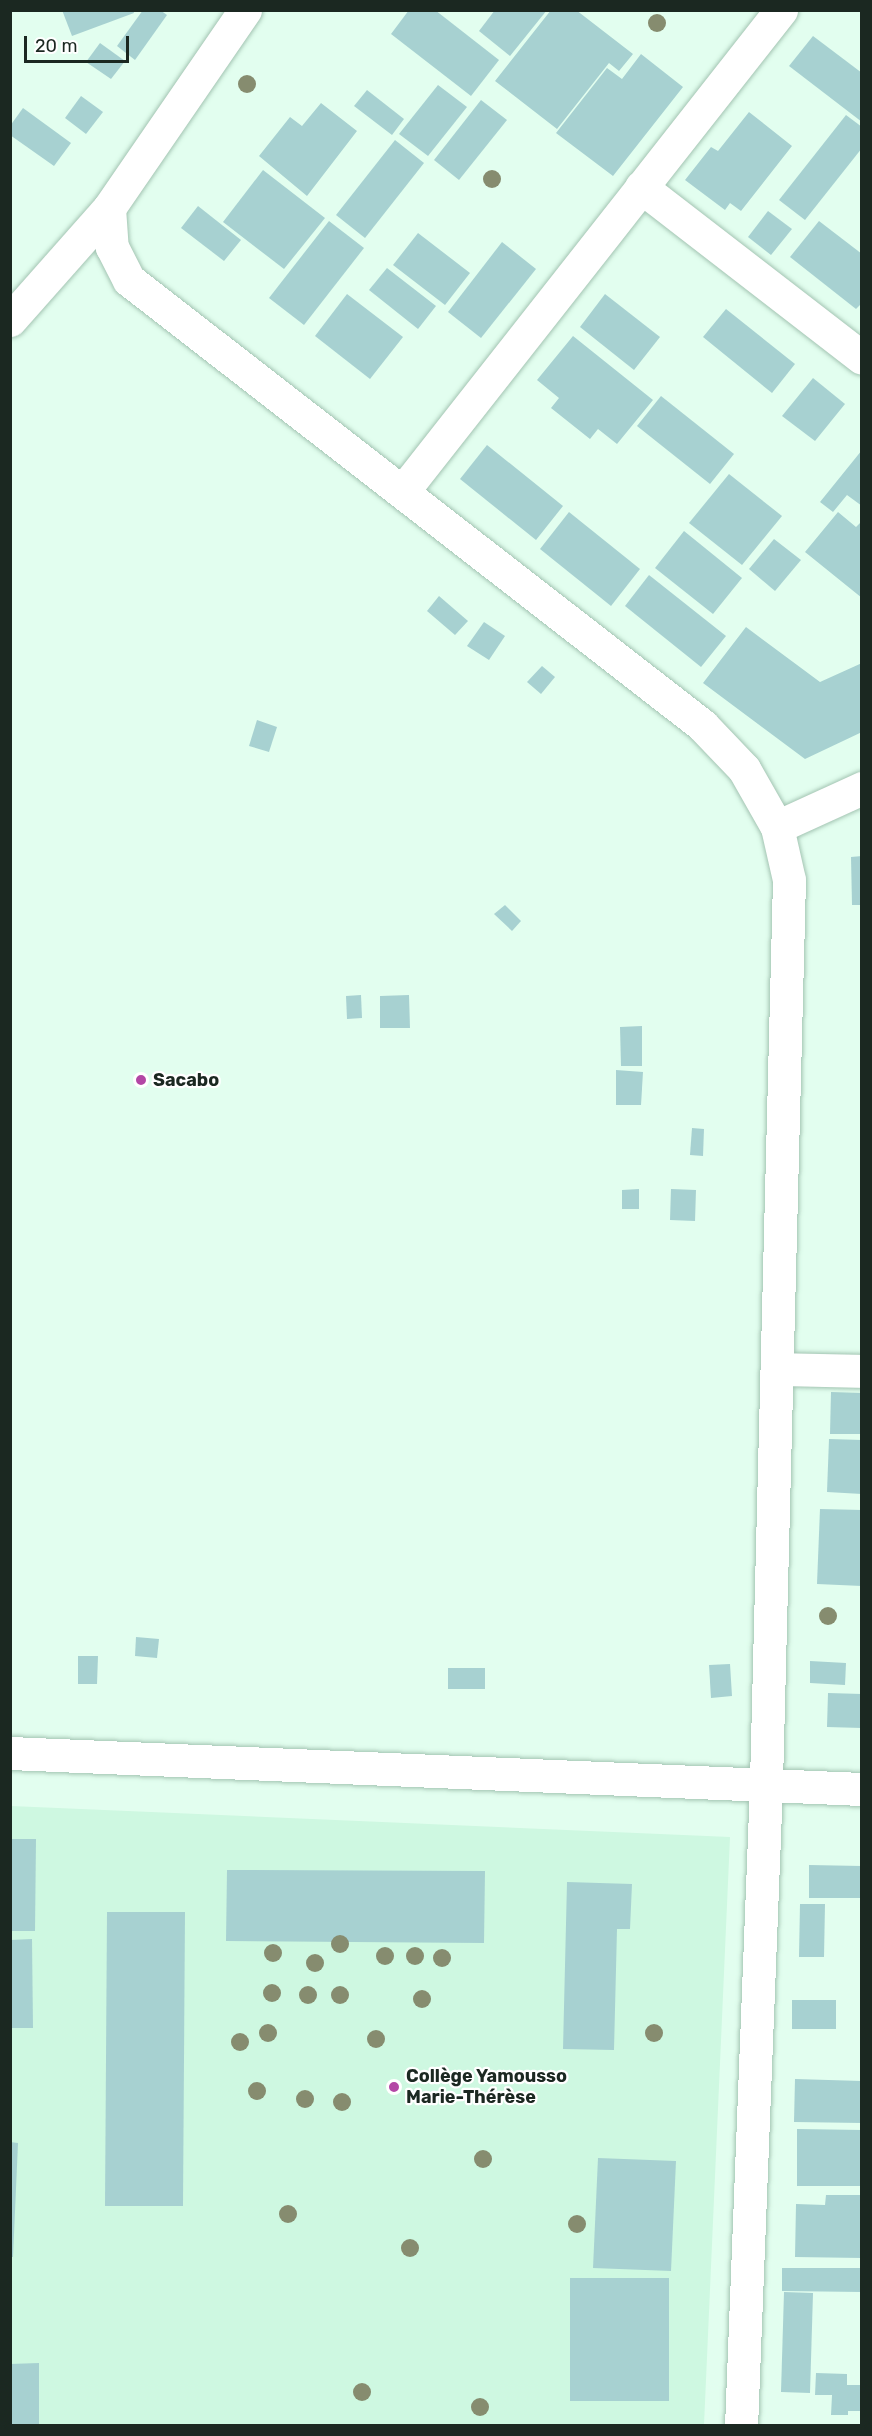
<!DOCTYPE html>
<meta charset="utf-8">
<style>
body{margin:0}
#map{position:relative;width:872px;height:2436px;overflow:hidden;background:#e2feef;font-family:Rubik,sans-serif}
div>[style]{position:absolute}
[style*='--x']{left:calc(var(--x)*1px);top:calc(var(--y)*1px);width:calc(var(--w)*1px);rotate:calc(var(--a)*1deg)}
.built>*{inset:0;background:#cef8e1}
.building>*{inset:0;background:#a7d1d1}
.roads{filter:drop-shadow(0 0 2px #a3c4b2) drop-shadow(0 0 2px #a3c4b2)}
.street>*{height:33px;margin:-16.5px;padding:0 16.5px;transform-origin:16.5px;border-radius:16.5px;background:#fff}
.secondary>*{height:33px;margin:-16.5px;padding:0 16.5px;transform-origin:16.5px;border-radius:16.5px;background:#fff}
.trees>*{width:18px;height:18px;margin:-9px;border-radius:50%;background:#868c6f}
.dots>*{width:16px;height:16px;translate:-50% -50%;box-sizing:border-box;border:3px solid #fff;border-radius:50%}
span{translate:-50% -50%;white-space:nowrap;text-align:center;line-height:1.15;-webkit-text-stroke:4.5px #fff;paint-order:stroke}
.poi-label{font-size:18px;color:#1b2821;font-weight:700}
.left{translate:0 -50%;text-align:left}
.frame{position:absolute;inset:0;border:12px solid #1b2821;pointer-events:none}
.scale{position:absolute;left:24px;top:36px;width:105px;height:27px;box-sizing:border-box;border:3px solid #1b2821;border-top:0;padding-left:8px;font-size:18px;line-height:21px;white-space:nowrap;color:#1b2821;-webkit-text-stroke:4px #fff;paint-order:stroke}
</style>
<div id="map">
<div class="built">
<div style="clip-path:polygon(11px 1806px,730px 1837px,704px 2425px,11px 2426px)"></div>
</div>
<div class="building">
<div style="clip-path:polygon(62px 10px,133px 10px,134px 13px,72px 36px)"></div>
<div style="clip-path:polygon(143px 10px,160px 10px,167px 15px,135px 60px,117px 46px)"></div>
<div style="clip-path:polygon(409px 10px,435px 10px,499px 60px,471px 96px,391px 34px)"></div>
<div style="clip-path:polygon(495px 10px,547px 10px,510px 56px,479px 31px)"></div>
<div style="clip-path:polygon(551px 10px,576px 10px,633px 54px,619px 71px,609px 63px,557px 129px,495px 81px)"></div>
<div style="clip-path:polygon(813px 36px,862px 73px,862px 122px,789px 66px)"></div>
<div style="clip-path:polygon(100px 43px,125px 61px,111px 79px,86px 62px)"></div>
<div style="clip-path:polygon(641px 54px,683px 87px,613px 176px,556px 133px,607px 68px,622px 79px)"></div>
<div style="clip-path:polygon(438px 85px,467px 107px,428px 156px,399px 134px)"></div>
<div style="clip-path:polygon(367px 90px,404px 119px,392px 135px,354px 106px)"></div>
<div style="clip-path:polygon(81px 96px,103px 112px,86px 134px,65px 118px)"></div>
<div style="clip-path:polygon(481px 100px,507px 120px,459px 180px,434px 160px)"></div>
<div style="clip-path:polygon(321px 103px,357px 131px,307px 196px,259px 156px,290px 117px,302px 126px)"></div>
<div style="clip-path:polygon(23px 108px,71px 143px,54px 166px,10px 135px,10px 126px)"></div>
<div style="clip-path:polygon(749px 112px,792px 146px,741px 211px,730px 203px,725px 210px,685px 180px,711px 147px,718px 151px)"></div>
<div style="clip-path:polygon(846px 115px,862px 127px,862px 148px,805px 220px,779px 200px)"></div>
<div style="clip-path:polygon(395px 140px,424px 163px,365px 238px,336px 215px)"></div>
<div style="clip-path:polygon(263px 170px,325px 218px,284px 269px,223px 222px)"></div>
<div style="clip-path:polygon(198px 206px,241px 240px,224px 261px,181px 228px)"></div>
<div style="clip-path:polygon(768px 211px,792px 229px,771px 255px,748px 237px)"></div>
<div style="clip-path:polygon(329px 221px,364px 248px,304px 325px,269px 298px)"></div>
<div style="clip-path:polygon(819px 221px,862px 254px,862px 303px,856px 309px,790px 257px)"></div>
<div style="clip-path:polygon(418px 233px,470px 273px,445px 305px,393px 265px)"></div>
<div style="clip-path:polygon(502px 242px,536px 269px,481px 338px,448px 312px)"></div>
<div style="clip-path:polygon(387px 268px,436px 306px,418px 329px,369px 290px)"></div>
<div style="clip-path:polygon(347px 294px,403px 337px,370px 379px,315px 336px)"></div>
<div style="clip-path:polygon(605px 294px,660px 337px,634px 370px,580px 327px)"></div>
<div style="clip-path:polygon(726px 309px,795px 364px,772px 393px,703px 337px)"></div>
<div style="clip-path:polygon(573px 336px,653px 400px,617px 444px,598px 429px,590px 439px,551px 408px,559px 398px,537px 380px)"></div>
<div style="clip-path:polygon(813px 378px,845px 404px,815px 441px,782px 416px)"></div>
<div style="clip-path:polygon(661px 396px,734px 454px,710px 484px,637px 426px)"></div>
<div style="clip-path:polygon(487px 445px,563px 506px,536px 540px,460px 479px)"></div>
<div style="clip-path:polygon(862px 450px,862px 506px,847px 495px,833px 512px,820px 502px)"></div>
<div style="clip-path:polygon(729px 474px,782px 516px,742px 565px,689px 523px)"></div>
<div style="clip-path:polygon(569px 512px,640px 569px,611px 606px,540px 549px)"></div>
<div style="clip-path:polygon(838px 512px,856px 527px,862px 521px,862px 598px,805px 552px)"></div>
<div style="clip-path:polygon(684px 531px,742px 578px,713px 614px,655px 568px)"></div>
<div style="clip-path:polygon(774px 539px,801px 560px,775px 591px,749px 569px)"></div>
<div style="clip-path:polygon(649px 575px,726px 636px,701px 667px,625px 606px)"></div>
<div style="clip-path:polygon(439px 596px,468px 621px,455px 635px,427px 611px)"></div>
<div style="clip-path:polygon(484px 622px,505px 636px,489px 660px,467px 646px)"></div>
<div style="clip-path:polygon(746px 627px,820px 682px,862px 663px,862px 732px,805px 759px,703px 683px)"></div>
<div style="clip-path:polygon(542px 666px,555px 677px,541px 694px,527px 682px)"></div>
<div style="clip-path:polygon(257px 720px,277px 727px,269px 752px,249px 746px)"></div>
<div style="clip-path:polygon(862px 856px,862px 905px,852px 905px,851px 857px)"></div>
<div style="clip-path:polygon(505px 905px,521px 921px,512px 931px,494px 914px)"></div>
<div style="clip-path:polygon(361px 995px,362px 1018px,347px 1019px,346px 996px)"></div>
<div style="clip-path:polygon(409px 995px,410px 1028px,380px 1028px,380px 996px)"></div>
<div style="clip-path:polygon(642px 1026px,642px 1066px,621px 1066px,620px 1027px)"></div>
<div style="clip-path:polygon(616px 1070px,643px 1072px,641px 1105px,616px 1105px)"></div>
<div style="clip-path:polygon(692px 1128px,704px 1129px,703px 1156px,690px 1155px)"></div>
<div style="clip-path:polygon(639px 1189px,639px 1209px,622px 1209px,622px 1190px)"></div>
<div style="clip-path:polygon(671px 1189px,696px 1190px,695px 1221px,670px 1220px)"></div>
<div style="clip-path:polygon(831px 1392px,862px 1393px,862px 1434px,830px 1434px)"></div>
<div style="clip-path:polygon(829px 1439px,862px 1440px,862px 1494px,827px 1492px)"></div>
<div style="clip-path:polygon(820px 1509px,862px 1510px,862px 1586px,817px 1584px)"></div>
<div style="clip-path:polygon(136px 1637px,159px 1639px,157px 1658px,135px 1656px)"></div>
<div style="clip-path:polygon(78px 1656px,98px 1656px,97px 1684px,78px 1684px)"></div>
<div style="clip-path:polygon(810px 1661px,846px 1663px,845px 1685px,810px 1683px)"></div>
<div style="clip-path:polygon(730px 1664px,732px 1696px,711px 1698px,709px 1665px)"></div>
<div style="clip-path:polygon(448px 1668px,485px 1668px,485px 1689px,448px 1689px)"></div>
<div style="clip-path:polygon(828px 1693px,862px 1694px,862px 1728px,827px 1727px)"></div>
<div style="clip-path:polygon(10px 1839px,36px 1839px,35px 1931px,10px 1931px)"></div>
<div style="clip-path:polygon(809px 1865px,862px 1866px,862px 1898px,809px 1898px)"></div>
<div style="clip-path:polygon(227px 1870px,485px 1871px,484px 1943px,226px 1941px)"></div>
<div style="clip-path:polygon(567px 1882px,632px 1884px,630px 1929px,617px 1929px,614px 2050px,563px 2049px)"></div>
<div style="clip-path:polygon(800px 1904px,825px 1904px,824px 1957px,799px 1957px)"></div>
<div style="clip-path:polygon(107px 1912px,185px 1912px,183px 2206px,105px 2206px)"></div>
<div style="clip-path:polygon(32px 1939px,33px 2028px,10px 2028px,10px 1940px)"></div>
<div style="clip-path:polygon(792px 2000px,836px 2000px,836px 2029px,792px 2029px)"></div>
<div style="clip-path:polygon(795px 2079px,862px 2081px,862px 2123px,794px 2122px)"></div>
<div style="clip-path:polygon(797px 2129px,862px 2130px,862px 2186px,797px 2186px)"></div>
<div style="clip-path:polygon(10px 2142px,18px 2143px,13px 2257px,10px 2257px)"></div>
<div style="clip-path:polygon(598px 2158px,676px 2161px,671px 2271px,593px 2268px)"></div>
<div style="clip-path:polygon(826px 2195px,862px 2195px,862px 2258px,795px 2257px,796px 2204px,825px 2205px)"></div>
<div style="clip-path:polygon(782px 2268px,862px 2268px,862px 2292px,782px 2291px)"></div>
<div style="clip-path:polygon(570px 2278px,669px 2278px,669px 2401px,570px 2401px)"></div>
<div style="clip-path:polygon(784px 2292px,813px 2293px,810px 2393px,781px 2392px)"></div>
<div style="clip-path:polygon(39px 2363px,39px 2426px,10px 2426px,10px 2364px)"></div>
<div style="clip-path:polygon(816px 2373px,847px 2374px,847px 2385px,862px 2385px,862px 2411px,848px 2411px,848px 2415px,831px 2415px,832px 2395px,815px 2395px)"></div>
</div>
<div class="roads">
<div class="street">
<div style="--x:641;--y:187;--w:279;--a:37.7"></div>
<div style="--x:10;--y:320;--w:149;--a:-48.5"></div>
<div style="--x:403;--y:491;--w:612;--a:-51.84"></div>
<div style="--x:777;--y:827;--w:94;--a:-24.6"></div>
<div style="--x:777;--y:1369;--w:85;--a:1.3"></div>
</div>
<div class="secondary">
<div style="--x:245;--y:10;--w:240;--a:124.5"></div>
<div style="--x:109;--y:208;--w:39;--a:86"></div>
<div style="--x:112;--y:247;--w:37;--a:63"></div>
<div style="--x:129;--y:280;--w:726;--a:37.83"></div>
<div style="--x:702;--y:725;--w:61;--a:46.3"></div>
<div style="--x:744;--y:769;--w:67;--a:60.4"></div>
<div style="--x:777;--y:827;--w:54;--a:77.2"></div>
<div style="--x:789;--y:880;--w:905;--a:91.46"></div>
<div style="--x:766;--y:1785;--w:641;--a:92.23"></div>
<div style="--x:10;--y:1753;--w:853;--a:2.42"></div>
</div>
</div>
<div class="trees">
<div style="left:657px;top:23px"></div>
<div style="left:247px;top:84px"></div>
<div style="left:492px;top:179px"></div>
<div style="left:828px;top:1616px"></div>
<div style="left:340px;top:1944px"></div>
<div style="left:273px;top:1953px"></div>
<div style="left:385px;top:1956px"></div>
<div style="left:415px;top:1956px"></div>
<div style="left:442px;top:1958px"></div>
<div style="left:315px;top:1963px"></div>
<div style="left:272px;top:1993px"></div>
<div style="left:308px;top:1995px"></div>
<div style="left:340px;top:1995px"></div>
<div style="left:422px;top:1999px"></div>
<div style="left:268px;top:2033px"></div>
<div style="left:654px;top:2033px"></div>
<div style="left:376px;top:2039px"></div>
<div style="left:240px;top:2042px"></div>
<div style="left:257px;top:2091px"></div>
<div style="left:305px;top:2099px"></div>
<div style="left:342px;top:2102px"></div>
<div style="left:483px;top:2159px"></div>
<div style="left:288px;top:2214px"></div>
<div style="left:577px;top:2224px"></div>
<div style="left:410px;top:2248px"></div>
<div style="left:362px;top:2392px"></div>
<div style="left:480px;top:2407px"></div>
</div>
<div class="dots">
<div style="left:141px;top:1080px;background:#b346a5"></div>
<div style="left:394px;top:2087px;background:#b346a5"></div>
</div>
<div class="poi-label">
<span class="left" style="left:153px;top:1080px">Sacabo</span>
<span class="left" style="left:406px;top:2087px">Collège Yamousso<br>Marie-Thérèse</span>
</div>
<div class="frame"></div>
<div class="scale">20 m</div>
</div>
